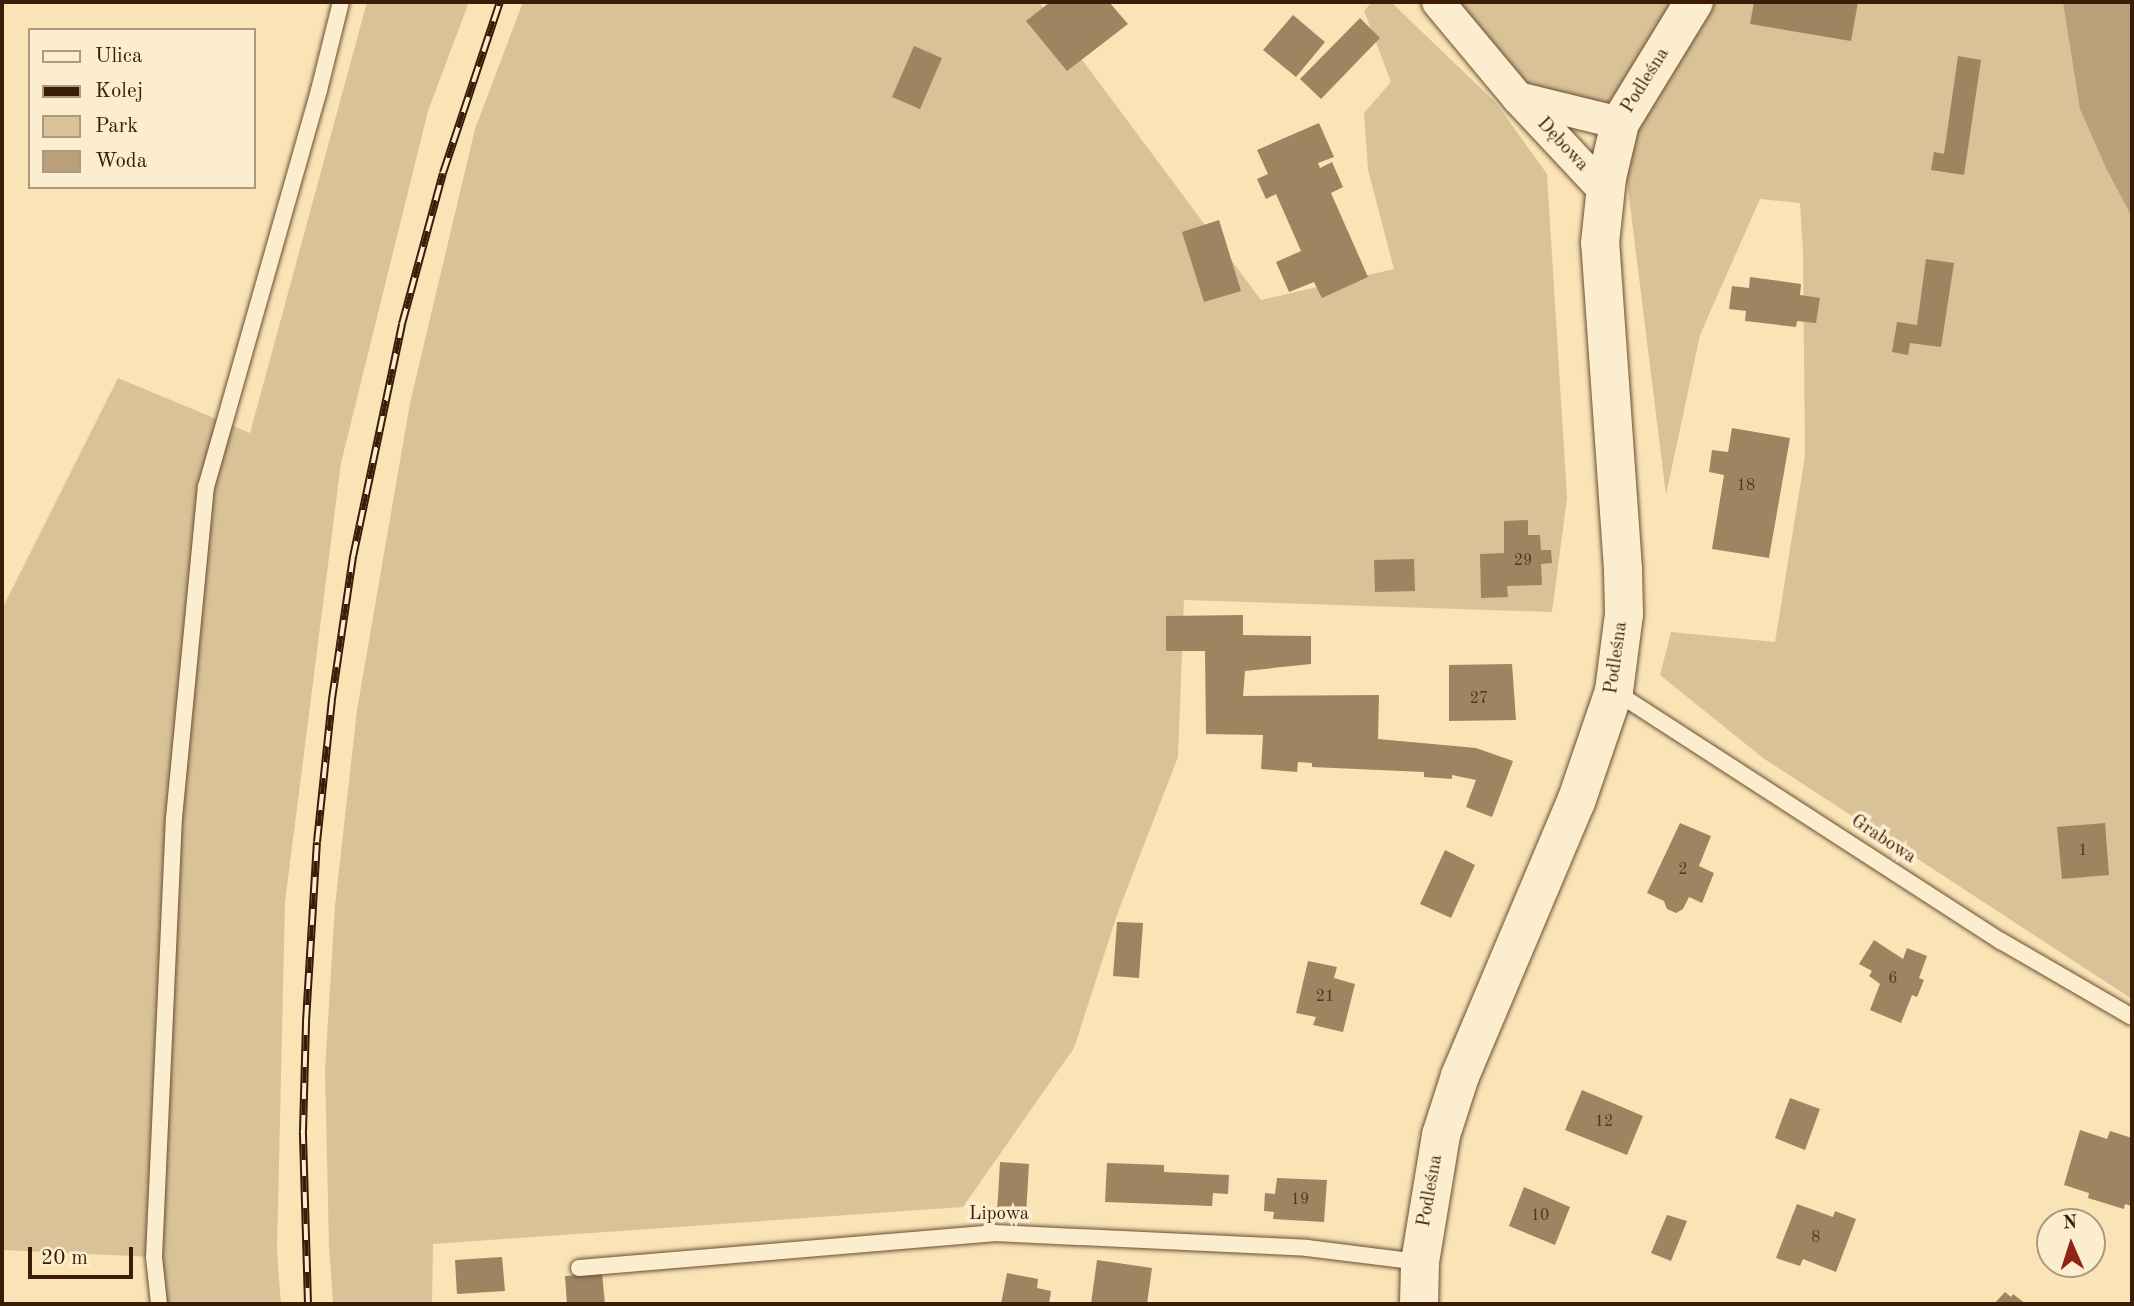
<!DOCTYPE html>
<meta charset="utf-8">
<style>
body{margin:0}
#map{position:relative;width:2134px;height:1306px;overflow:hidden;background:#fae4b5;font-family:"Old Standard TT",serif}
div>[style]{position:absolute}
[style*='--x']{left:calc(var(--x)*1px);top:calc(var(--y)*1px);width:calc(var(--w)*1px);rotate:calc(var(--a)*1deg)}
.green>*{inset:0;background:#d9c297}
.water>*{inset:0;background:#b9a07a}
.building>*{inset:0;background:#9e8461}
.roads{filter:drop-shadow(0 0 2px #6a4e32) drop-shadow(0 0 2px #6a4e32)}
.service>*{height:16px;margin:-8px;padding:0 8px;transform-origin:8px;border-radius:8px;background:#fcedcf}
.minor>*{height:32px;margin:-16px;padding:0 16px;transform-origin:16px;border-radius:16px;background:#fcedcf}
.tertiary>*{height:38px;margin:-19px;padding:0 19px;transform-origin:19px;border-radius:19px;background:#fcedcf}
.rail>*{height:8px;margin-top:-4px;transform-origin:0;background:repeating-linear-gradient(90deg,#fcedcf 0 16px,#3a1c07 0 32px);box-sizing:border-box;border-block:2px solid #3a1c07}
span{translate:-50% -50%;white-space:nowrap;text-align:center;line-height:1.15;-webkit-text-stroke:7px #fcedcf;paint-order:stroke}
.number-label{font-size:16px;color:#53361e}
.number-label span{-webkit-text-stroke-width:0}
.street-label{font-size:19px;color:#3a1c07}
.frame{position:absolute;inset:0;border:4px solid #3a1c07;pointer-events:none}
.legend{position:absolute;left:28px;top:28px;width:228px;height:161px;box-sizing:border-box;background:#fcedcf;border:2px solid #ae997f;margin:0;padding:9px 12px;list-style:none;font-size:21px;color:#3a1c07}
.legend li{display:flex;align-items:center;gap:14px;height:35px}
.legend b{width:35px;border:2px solid #ae997f}
.north{position:absolute;left:2036px;top:1208px;width:70px;height:70px;box-sizing:border-box;background:#fcedcf;border:2px solid #ae997f;border-radius:50%;rotate:357deg;font-size:19px;font-weight:700;line-height:28px;text-align:center;color:#3a1c07}
.north::after{content:'';display:block;margin:auto;width:24px;height:32px;background:#8f2418;clip-path:polygon(50% 0,100% 100%,50% 72%,0 100%)}
.scale{position:absolute;left:28px;top:1247px;width:105px;height:32px;box-sizing:border-box;border:4px solid #3a1c07;border-top:0;padding-left:9px;font-size:21px;line-height:24px;white-space:nowrap;color:#3a1c07;-webkit-text-stroke:5px #fcedcf;paint-order:stroke}
</style>
<div id="map">
<div class="green">
<div style="clip-path:polygon(367px 2px,469px 2px,428px 111px,341px 463px,285px 902px,277px 1250px,281px 1304px,159px 1304px,154px 1257px,2px 1250px,2px 609px,118px 378px,250px 433px)"></div>
<div style="clip-path:polygon(523px 2px,1039px 2px,1261px 300px,1394px 269px,1368px 170px,1364px 113px,1391px 82px,1364px 11px,1372px 2px,1391px 2px,1496px 103px,1547px 174px,1567px 498px,1552px 612px,1184px 600px,1178px 757px,1118px 912px,1074px 1048px,963px 1207px,433px 1244px,432px 1304px,333px 1304px,329px 1246px,325px 1070px,335px 906px,357px 710px,410px 403px,475px 129px)"></div>
<div style="clip-path:polygon(1438px 2px,1665px 2px,1683px 18px,1693px 2px,2132px 2px,2132px 999px,1763px 758px,1660px 675px,1671px 632px,1775px 642px,1805px 456px,1803px 253px,1800px 203px,1760px 199px,1700px 335px,1666px 495px,1620px 124px,1518px 98px)"></div>
</div>
<div class="water">
<div style="clip-path:polygon(2063px 2px,2132px 2px,2132px 217px,2107px 170px,2080px 109px)"></div>
</div>
<div class="building">
<div style="clip-path:polygon(1050px 2px,1109px 2px,1128px 24px,1067px 71px,1026px 21px)"></div>
<div style="clip-path:polygon(1754px 2px,1858px 2px,1851px 41px,1750px 24px)"></div>
<div style="clip-path:polygon(1293px 15px,1325px 42px,1296px 77px,1263px 50px)"></div>
<div style="clip-path:polygon(1360px 18px,1380px 38px,1321px 99px,1300px 79px)"></div>
<div style="clip-path:polygon(914px 46px,942px 58px,920px 109px,892px 97px)"></div>
<div style="clip-path:polygon(1958px 56px,1981px 60px,1964px 175px,1931px 170px,1934px 152px,1944px 154px)"></div>
<div style="clip-path:polygon(1319px 123px,1334px 157px,1318px 163px,1320px 168px,1332px 162px,1343px 187px,1331px 193px,1368px 277px,1322px 298px,1314px 282px,1289px 292px,1276px 262px,1301px 251px,1276px 194px,1266px 199px,1257px 179px,1268px 174px,1257px 150px)"></div>
<div style="clip-path:polygon(1219px 220px,1241px 291px,1204px 302px,1182px 232px)"></div>
<div style="clip-path:polygon(1926px 259px,1954px 263px,1941px 347px,1910px 343px,1908px 355px,1892px 352px,1897px 322px,1917px 325px)"></div>
<div style="clip-path:polygon(1750px 277px,1801px 284px,1800px 295px,1820px 298px,1816px 323px,1797px 321px,1796px 327px,1745px 321px,1746px 311px,1729px 309px,1732px 286px,1749px 288px)"></div>
<div style="clip-path:polygon(1732px 428px,1790px 438px,1769px 558px,1712px 549px,1724px 475px,1709px 472px,1712px 450px,1728px 452px)"></div>
<div style="clip-path:polygon(1528px 520px,1528px 535px,1540px 535px,1541px 550px,1551px 550px,1552px 563px,1541px 564px,1542px 585px,1507px 586px,1508px 597px,1481px 598px,1480px 554px,1504px 553px,1504px 521px)"></div>
<div style="clip-path:polygon(1414px 559px,1415px 591px,1375px 592px,1374px 560px)"></div>
<div style="clip-path:polygon(1243px 615px,1243px 635px,1311px 636px,1311px 664px,1245px 671px,1243px 696px,1379px 695px,1378px 739px,1476px 748px,1513px 761px,1492px 817px,1466px 807px,1476px 780px,1452px 775px,1452px 779px,1424px 777px,1424px 772px,1312px 767px,1312px 763px,1298px 762px,1297px 772px,1261px 769px,1263px 735px,1206px 734px,1205px 651px,1166px 651px,1166px 616px)"></div>
<div style="clip-path:polygon(1512px 664px,1516px 720px,1449px 721px,1449px 665px)"></div>
<div style="clip-path:polygon(1680px 823px,1711px 836px,1699px 866px,1714px 873px,1702px 903px,1689px 897px,1683px 909px,1676px 913px,1667px 909px,1664px 901px,1647px 893px)"></div>
<div style="clip-path:polygon(2105px 823px,2109px 875px,2062px 879px,2057px 827px)"></div>
<div style="clip-path:polygon(1445px 850px,1475px 865px,1451px 918px,1420px 904px)"></div>
<div style="clip-path:polygon(1117px 922px,1143px 923px,1139px 978px,1113px 976px)"></div>
<div style="clip-path:polygon(1874px 940px,1903px 959px,1907px 948px,1927px 956px,1919px 978px,1924px 980px,1917px 997px,1912px 995px,1901px 1023px,1870px 1010px,1880px 984px,1869px 976px,1872px 971px,1859px 964px)"></div>
<div style="clip-path:polygon(1308px 961px,1337px 967px,1334px 978px,1355px 984px,1343px 1032px,1313px 1025px,1316px 1017px,1296px 1013px)"></div>
<div style="clip-path:polygon(1582px 1090px,1643px 1116px,1627px 1155px,1565px 1130px)"></div>
<div style="clip-path:polygon(1790px 1098px,1820px 1109px,1805px 1150px,1775px 1138px)"></div>
<div style="clip-path:polygon(2080px 1130px,2107px 1139px,2110px 1131px,2132px 1138px,2132px 1206px,2125px 1204px,2124px 1209px,2088px 1198px,2089px 1193px,2064px 1185px)"></div>
<div style="clip-path:polygon(1000px 1162px,1029px 1164px,1026px 1214px,997px 1213px)"></div>
<div style="clip-path:polygon(1107px 1163px,1164px 1165px,1164px 1172px,1229px 1175px,1228px 1194px,1213px 1193px,1212px 1206px,1105px 1202px)"></div>
<div style="clip-path:polygon(1277px 1178px,1327px 1180px,1324px 1222px,1273px 1219px,1274px 1212px,1264px 1211px,1265px 1193px,1275px 1194px)"></div>
<div style="clip-path:polygon(1524px 1187px,1570px 1207px,1555px 1245px,1509px 1226px)"></div>
<div style="clip-path:polygon(1797px 1204px,1833px 1217px,1835px 1211px,1856px 1219px,1836px 1272px,1803px 1259px,1800px 1266px,1776px 1258px)"></div>
<div style="clip-path:polygon(1667px 1215px,1687px 1221px,1671px 1261px,1651px 1253px)"></div>
<div style="clip-path:polygon(502px 1257px,505px 1291px,457px 1294px,455px 1260px)"></div>
<div style="clip-path:polygon(1097px 1260px,1152px 1268px,1147px 1304px,1091px 1304px)"></div>
<div style="clip-path:polygon(602px 1273px,605px 1304px,567px 1304px,565px 1276px)"></div>
<div style="clip-path:polygon(1007px 1273px,1038px 1279px,1037px 1288px,1051px 1291px,1049px 1304px,1001px 1304px)"></div>
<div style="clip-path:polygon(2005px 1292px,2011px 1297px,2013px 1294px,2026px 1304px,1994px 1304px)"></div>
</div>
<div class="roads">
<div class="service">
<div style="--x:1614;--y:691;--w:461;--a:32.9"></div>
<div style="--x:2001;--y:941;--w:151;--a:30.1"></div>
<div style="--x:579;--y:1268;--w:416;--a:-4.8"></div>
<div style="--x:994;--y:1233;--w:313;--a:2.7"></div>
<div style="--x:1307;--y:1248;--w:114;--a:7.1"></div>
<div style="--x:159;--y:1304;--w:47;--a:-96.1"></div>
<div style="--x:154;--y:1257;--w:439;--a:-87.4"></div>
<div style="--x:174;--y:818;--w:333;--a:-84.5"></div>
<div style="--x:206;--y:487;--w:413;--a:-74.1"></div>
<div style="--x:319;--y:90;--w:91;--a:-76"></div>
</div>
<div class="minor">
<div style="--x:1438;--y:2;--w:125;--a:50.2"></div>
<div style="--x:1518;--y:98;--w:127;--a:46.9"></div>
<div style="--x:1518;--y:98;--w:105;--a:13.8"></div>
</div>
<div class="tertiary">
<div style="--x:1419;--y:1304;--w:42;--a:-88.6"></div>
<div style="--x:1420;--y:1262;--w:129;--a:-80.6"></div>
<div style="--x:1441;--y:1135;--w:62;--a:-72.1"></div>
<div style="--x:1460;--y:1076;--w:298;--a:-67.1"></div>
<div style="--x:1576;--y:802;--w:117;--a:-71.1"></div>
<div style="--x:1614;--y:691;--w:78;--a:-82.6"></div>
<div style="--x:1624;--y:614;--w:45;--a:-91.3"></div>
<div style="--x:1623;--y:569;--w:327;--a:-94"></div>
<div style="--x:1600;--y:243;--w:65;--a:-83.9"></div>
<div style="--x:1607;--y:178;--w:57;--a:-76.7"></div>
<div style="--x:1620;--y:123;--w:142;--a:-58.6"></div>
</div>
</div>
<div class="rail">
<div style="--x:308;--y:1304;--w:173;--a:-91.7"></div>
<div style="--x:303;--y:1131;--w:110;--a:-88.4"></div>
<div style="--x:306;--y:1021;--w:179;--a:-86.5"></div>
<div style="--x:317;--y:842;--w:144;--a:-84"></div>
<div style="--x:332;--y:699;--w:144;--a:-81.6"></div>
<div style="--x:353;--y:557;--w:238;--a:-78.1"></div>
<div style="--x:402;--y:324;--w:156;--a:-74.8"></div>
<div style="--x:443;--y:173;--w:180;--a:-71.6"></div>
</div>
<div class="number-label">
<span style="left:1746px;top:486px">18</span>
<span style="left:1523px;top:561px">29</span>
<span style="left:1479px;top:699px">27</span>
<span style="left:2083px;top:851px">1</span>
<span style="left:1683px;top:870px">2</span>
<span style="left:1893px;top:979px">6</span>
<span style="left:1325px;top:997px">21</span>
<span style="left:1604px;top:1122px">12</span>
<span style="left:1300px;top:1200px">19</span>
<span style="left:1540px;top:1216px">10</span>
<span style="left:1816px;top:1238px">8</span>
</div>
<div class="street-label">
<span style="left:1646px;top:81px;rotate:-58deg">Podleśna</span>
<span style="left:1562px;top:145px;rotate:47deg">Dębowa</span>
<span style="left:1617px;top:658px;rotate:-82deg">Podleśna</span>
<span style="left:1883px;top:840px;rotate:33deg">Grabowa</span>
<span style="left:1431px;top:1191px;rotate:-80deg">Podleśna</span>
<span style="left:999px;top:1215px">Lipowa</span>
</div>
<div class="frame"></div>
<ul class="legend">
<li><b style="height:9px;background:#fcedcf"></b>Ulica</li>
<li><b style="height:9px;background:#3a1c07"></b>Kolej</li>
<li><b style="height:19px;background:#d9c297"></b>Park</li>
<li><b style="height:19px;background:#b9a07a"></b>Woda</li>
</ul>
<div class="north">N</div>
<div class="scale">20 m</div>
</div>
